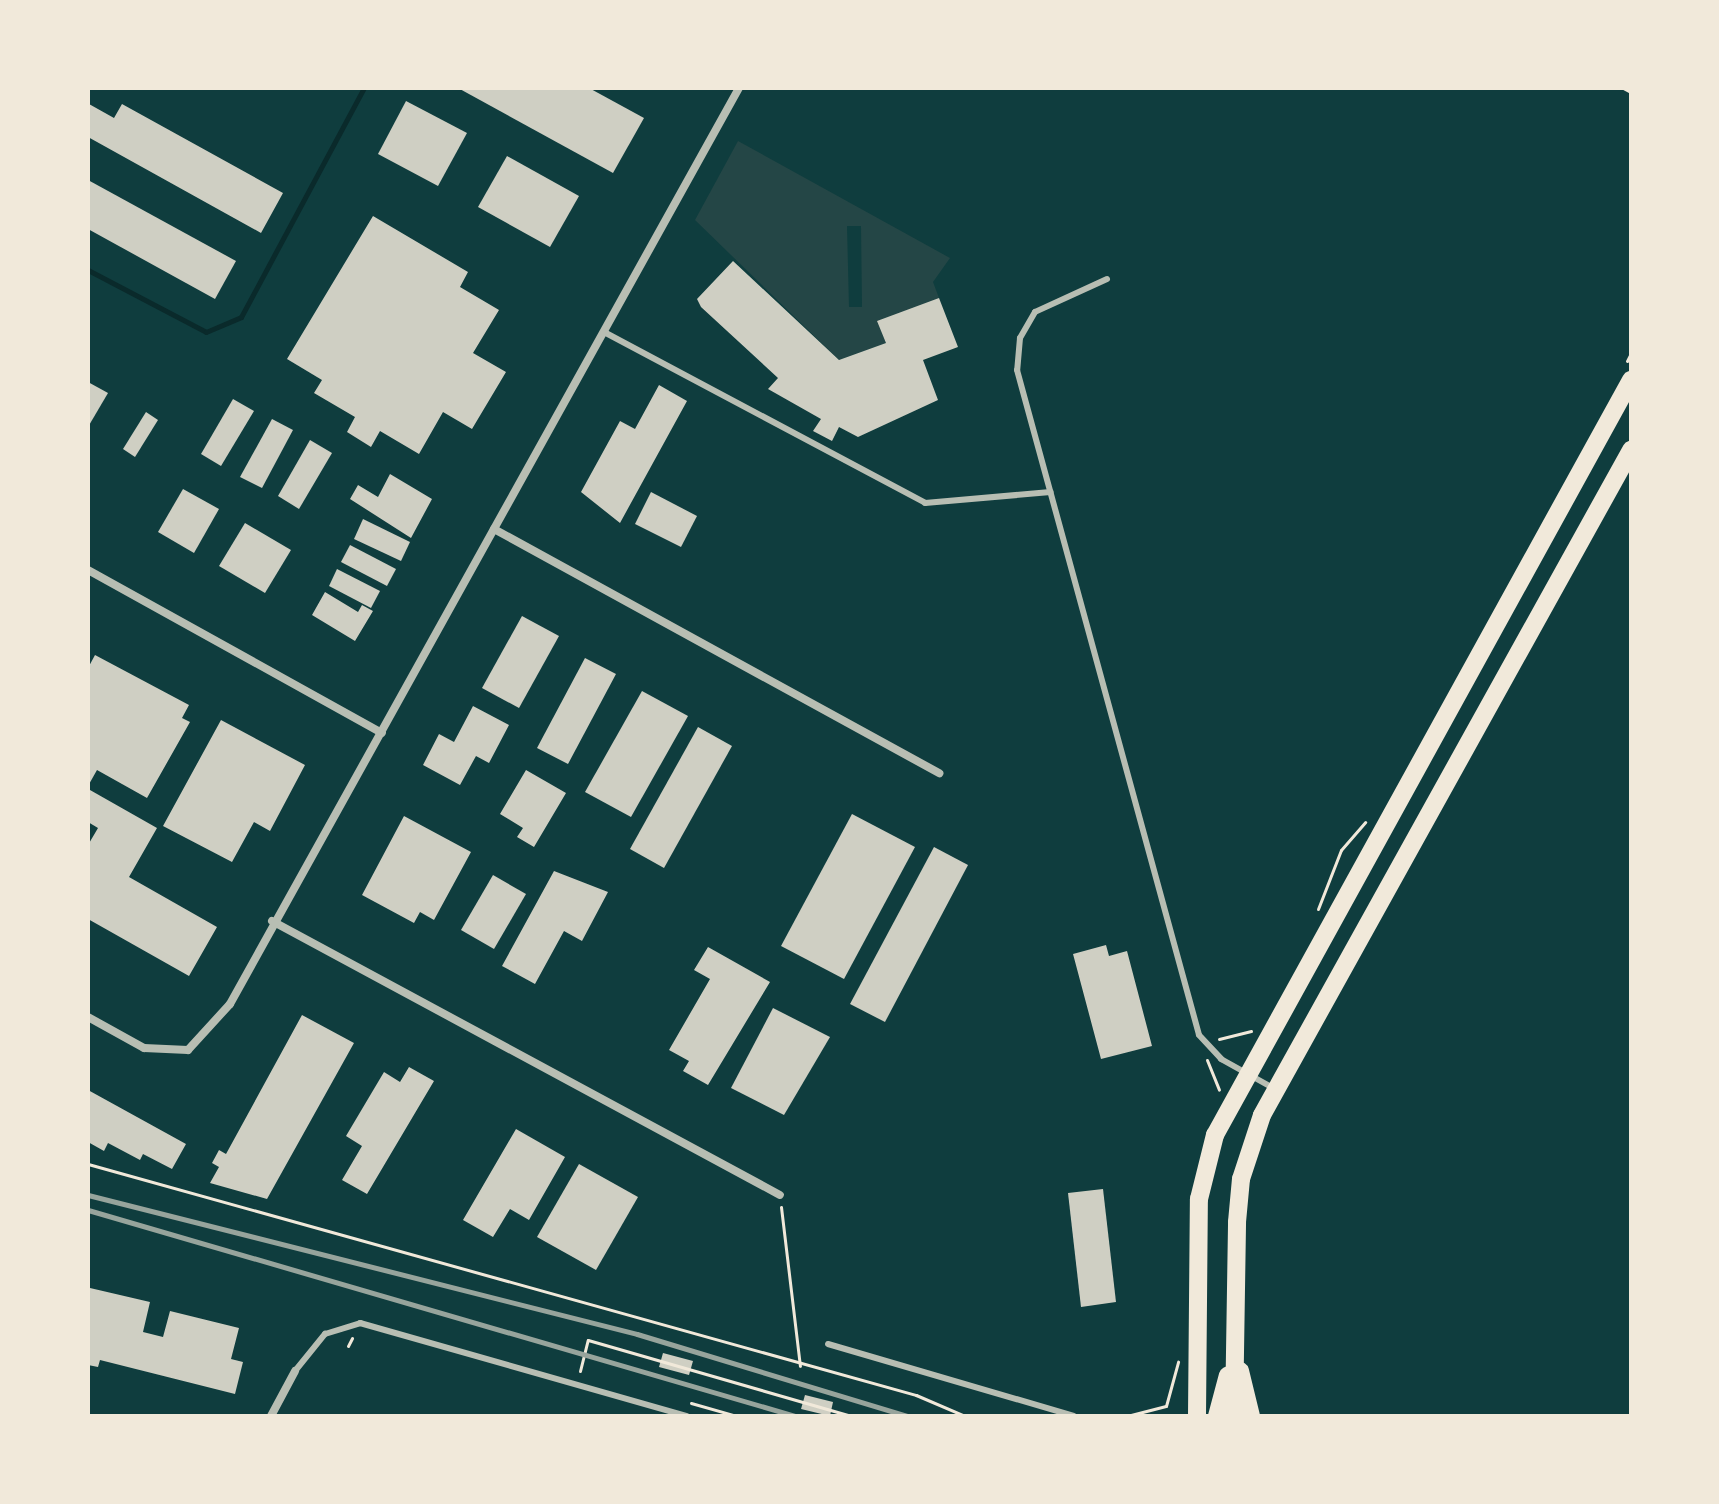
<!DOCTYPE html>
<style>
body{margin:0}
#map{position:relative;width:1719px;height:1504px;overflow:hidden;background:#0f3d3e;font-family:Manrope,sans-serif}
div>[style]{position:absolute}
[style*='--x']{left:calc(var(--x)*1px);top:calc(var(--y)*1px);width:calc(var(--w)*1px);rotate:calc(var(--a)*1deg)}
.green>*{inset:0;background:#244646}
.stream>*{height:5px;margin:-2.5px;padding:0 2.5px;transform-origin:2.5px;border-radius:2.5px;background:#0a2a2b}
.building>*{inset:0;background:#cfcfc3}
.path>*{height:3px;margin:-1.5px;padding:0 1.5px;transform-origin:1.5px;border-radius:1.5px;background:#f1e9da}
.service>*{height:6px;margin:-3px;padding:0 3px;transform-origin:3px;border-radius:3px;background:#b8beb3}
.minor>*{height:8px;margin:-4px;padding:0 4px;transform-origin:4px;border-radius:4px;background:#b8beb3}
.primary>*{height:18px;margin:-9px;padding:0 9px;transform-origin:9px;border-radius:9px;background:#f1e9da}
.rail>*{height:5px;margin:-2.5px;padding:0 2.5px;transform-origin:2.5px;border-radius:2.5px;background:#97a49c}
span{translate:-50% -50%;white-space:nowrap;text-align:center;line-height:1.15;-webkit-text-stroke:6px #f1e9da;paint-order:stroke}
.frame{position:absolute;inset:0;border:90px solid #f1e9da;pointer-events:none}
</style>
<div id="map">
<div class="green">
<div style="clip-path:polygon(evenodd,738px 141px,950px 258px,933px 282px,939px 298px,886px 343px,839px 360px,695px 220px,738px 141px,847px 226px,861px 226px,862px 307px,849px 307px,847px 226px)"></div>
</div>
<div class="stream">
<div style="--x:88;--y:270;--w:133;--a:27.7"></div>
<div style="--x:206;--y:332;--w:38;--a:-23"></div>
<div style="--x:241;--y:317;--w:260;--a:-61.8"></div>
</div>
<div class="building">
<div style="clip-path:polygon(458px 88px,589px 88px,644px 118px,613px 173px)"></div>
<div style="clip-path:polygon(406px 101px,467px 133px,438px 186px,378px 154px)"></div>
<div style="clip-path:polygon(89px 104px,114px 118px,122px 104px,283px 193px,261px 233px,88px 137px)"></div>
<div style="clip-path:polygon(507px 156px,579px 196px,550px 247px,478px 207px)"></div>
<div style="clip-path:polygon(88px 180px,236px 261px,215px 299px,88px 229px)"></div>
<div style="clip-path:polygon(373px 216px,468px 272px,460px 287px,499px 310px,473px 353px,506px 372px,472px 429px,443px 412px,419px 454px,380px 431px,371px 447px,347px 432px,355px 417px,314px 393px,322px 380px,287px 359px)"></div>
<div style="clip-path:polygon(733px 261px,839px 360px,886px 343px,877px 321px,939px 298px,958px 347px,923px 360px,938px 400px,858px 437px,839px 427px,832px 441px,813px 431px,821px 419px,768px 389px,778px 378px,701px 307px,697px 299px)"></div>
<div style="clip-path:polygon(88px 382px,108px 393px,88px 427px)"></div>
<div style="clip-path:polygon(659px 385px,687px 401px,620px 523px,581px 492px,620px 421px,635px 429px)"></div>
<div style="clip-path:polygon(233px 399px,254px 411px,221px 466px,201px 454px)"></div>
<div style="clip-path:polygon(146px 412px,158px 420px,135px 457px,123px 449px)"></div>
<div style="clip-path:polygon(272px 419px,293px 430px,262px 488px,240px 477px)"></div>
<div style="clip-path:polygon(310px 440px,332px 453px,299px 509px,278px 496px)"></div>
<div style="clip-path:polygon(390px 474px,432px 499px,411px 538px,350px 499px,358px 485px,378px 497px)"></div>
<div style="clip-path:polygon(183px 489px,219px 509px,194px 553px,158px 532px)"></div>
<div style="clip-path:polygon(651px 492px,697px 516px,681px 547px,635px 524px)"></div>
<div style="clip-path:polygon(363px 519px,410px 542px,401px 561px,354px 539px)"></div>
<div style="clip-path:polygon(245px 523px,291px 550px,265px 593px,219px 566px)"></div>
<div style="clip-path:polygon(350px 545px,396px 569px,387px 586px,341px 562px)"></div>
<div style="clip-path:polygon(337px 569px,380px 591px,371px 608px,329px 586px)"></div>
<div style="clip-path:polygon(325px 592px,358px 612px,362px 605px,373px 611px,355px 641px,312px 615px)"></div>
<div style="clip-path:polygon(522px 616px,559px 636px,519px 708px,482px 688px)"></div>
<div style="clip-path:polygon(95px 655px,189px 705px,182px 718px,190px 722px,147px 798px,97px 770px,88px 786px,88px 668px)"></div>
<div style="clip-path:polygon(585px 658px,616px 674px,568px 764px,537px 748px)"></div>
<div style="clip-path:polygon(642px 691px,688px 716px,631px 817px,585px 792px)"></div>
<div style="clip-path:polygon(473px 706px,509px 725px,489px 763px,476px 756px,460px 785px,423px 765px,439px 734px,454px 742px)"></div>
<div style="clip-path:polygon(221px 720px,305px 765px,270px 831px,254px 822px,232px 862px,163px 826px)"></div>
<div style="clip-path:polygon(698px 727px,732px 746px,664px 868px,630px 849px)"></div>
<div style="clip-path:polygon(526px 770px,566px 793px,534px 847px,517px 837px,523px 828px,500px 814px)"></div>
<div style="clip-path:polygon(90px 790px,157px 828px,129px 877px,217px 927px,189px 976px,88px 919px,88px 845px,98px 828px,88px 822px)"></div>
<div style="clip-path:polygon(852px 814px,915px 847px,844px 979px,781px 946px)"></div>
<div style="clip-path:polygon(404px 816px,471px 852px,434px 920px,420px 912px,414px 923px,362px 895px)"></div>
<div style="clip-path:polygon(934px 847px,968px 865px,885px 1022px,850px 1004px)"></div>
<div style="clip-path:polygon(554px 871px,608px 892px,582px 941px,564px 931px,535px 984px,502px 966px)"></div>
<div style="clip-path:polygon(493px 875px,526px 894px,494px 949px,461px 930px)"></div>
<div style="clip-path:polygon(1106px 945px,1109px 956px,1127px 951px,1152px 1046px,1101px 1059px,1073px 954px)"></div>
<div style="clip-path:polygon(708px 947px,770px 982px,708px 1085px,683px 1071px,689px 1061px,669px 1050px,710px 979px,694px 970px)"></div>
<div style="clip-path:polygon(773px 1008px,830px 1037px,784px 1115px,731px 1088px)"></div>
<div style="clip-path:polygon(302px 1015px,354px 1043px,267px 1199px,210px 1183px,219px 1167px,212px 1163px,219px 1150px,226px 1154px)"></div>
<div style="clip-path:polygon(409px 1067px,434px 1081px,367px 1194px,342px 1180px,362px 1146px,346px 1136px,384px 1072px,400px 1082px)"></div>
<div style="clip-path:polygon(88px 1090px,186px 1144px,172px 1169px,143px 1154px,140px 1160px,108px 1143px,104px 1151px,88px 1142px)"></div>
<div style="clip-path:polygon(516px 1129px,565px 1157px,529px 1220px,510px 1209px,493px 1237px,463px 1220px)"></div>
<div style="clip-path:polygon(579px 1164px,638px 1197px,596px 1270px,537px 1237px)"></div>
<div style="clip-path:polygon(1103px 1189px,1116px 1302px,1081px 1307px,1068px 1193px)"></div>
<div style="clip-path:polygon(90px 1288px,150px 1302px,143px 1332px,163px 1337px,170px 1311px,239px 1328px,231px 1359px,243px 1362px,235px 1394px,100px 1360px,98px 1367px,88px 1365px)"></div>
<div style="clip-path:polygon(663px 1353px,693px 1361px,689px 1375px,659px 1367px)"></div>
<div style="clip-path:polygon(805px 1395px,833px 1402px,830px 1416px,801px 1409px)"></div>
</div>
<div class="path">
<div style="--x:1623;--y:88;--w:9;--a:27"></div>
<div style="--x:1627;--y:361;--w:9;--a:-63"></div>
<div style="--x:1318;--y:909;--w:63;--a:-68.7"></div>
<div style="--x:1341;--y:850;--w:37;--a:-49"></div>
<div style="--x:1219;--y:1039;--w:33;--a:-14"></div>
<div style="--x:1207;--y:1060;--w:32;--a:68"></div>
<div style="--x:88;--y:1164;--w:860;--a:15.59"></div>
<div style="--x:916;--y:1395;--w:53;--a:23.2"></div>
<div style="--x:781;--y:1207;--w:160;--a:83.2"></div>
<div style="--x:348;--y:1346;--w:9;--a:-63"></div>
<div style="--x:580;--y:1371;--w:32;--a:-76"></div>
<div style="--x:588;--y:1340;--w:274;--a:16.1"></div>
<div style="--x:691;--y:1403;--w:48;--a:15.8"></div>
<div style="--x:1127;--y:1416;--w:40;--a:-14.4"></div>
<div style="--x:1166;--y:1406;--w:46;--a:-74.7"></div>
</div>
<div class="service">
<div style="--x:1107;--y:279;--w:79;--a:155.4"></div>
<div style="--x:1035;--y:312;--w:30;--a:120"></div>
<div style="--x:1020;--y:338;--w:32;--a:95"></div>
<div style="--x:1017;--y:370;--w:689;--a:74.69"></div>
<div style="--x:1199;--y:1035;--w:33;--a:47"></div>
<div style="--x:1221;--y:1059;--w:62;--a:29.1"></div>
<div style="--x:604;--y:332;--w:364;--a:28"></div>
<div style="--x:925;--y:503;--w:126;--a:-5"></div>
<div style="--x:828;--y:1344;--w:256;--a:16.3"></div>
<div style="--x:295;--y:1371;--w:48;--a:-51"></div>
<div style="--x:325;--y:1334;--w:37;--a:-17"></div>
<div style="--x:360;--y:1323;--w:340;--a:15.9"></div>
</div>
<div class="minor">
<div style="--x:494;--y:529;--w:508;--a:28.74"></div>
<div style="--x:88;--y:570;--w:336;--a:29"></div>
<div style="--x:272;--y:921;--w:577;--a:28.34"></div>
<div style="--x:88;--y:1017;--w:64;--a:29"></div>
<div style="--x:144;--y:1048;--w:44;--a:2.6"></div>
<div style="--x:188;--y:1050;--w:62;--a:-47.6"></div>
<div style="--x:230;--y:1004;--w:1048;--a:-60.94"></div>
<div style="--x:271;--y:1416;--w:51;--a:-61.9"></div>
</div>
<div class="primary">
<div style="--x:1240;--y:1371;--w:46;--a:76.3"></div>
<div style="--x:1197;--y:1416;--w:217;--a:-89.5"></div>
<div style="--x:1199;--y:1199;--w:66;--a:-76"></div>
<div style="--x:1215;--y:1135;--w:862;--a:-61.15"></div>
<div style="--x:1217;--y:1416;--w:42;--a:-75"></div>
<div style="--x:1234;--y:1416;--w:194;--a:-89.1"></div>
<div style="--x:1237;--y:1222;--w:43;--a:-84.7"></div>
<div style="--x:1241;--y:1179;--w:67;--a:-71.8"></div>
<div style="--x:1262;--y:1115;--w:761;--a:-60.97"></div>
</div>
<div class="rail">
<div style="--x:88;--y:1195;--w:566;--a:14.21"></div>
<div style="--x:637;--y:1334;--w:282;--a:16.9"></div>
<div style="--x:88;--y:1210;--w:736;--a:16.24"></div>
</div>
<div class="frame"></div>
</div>
